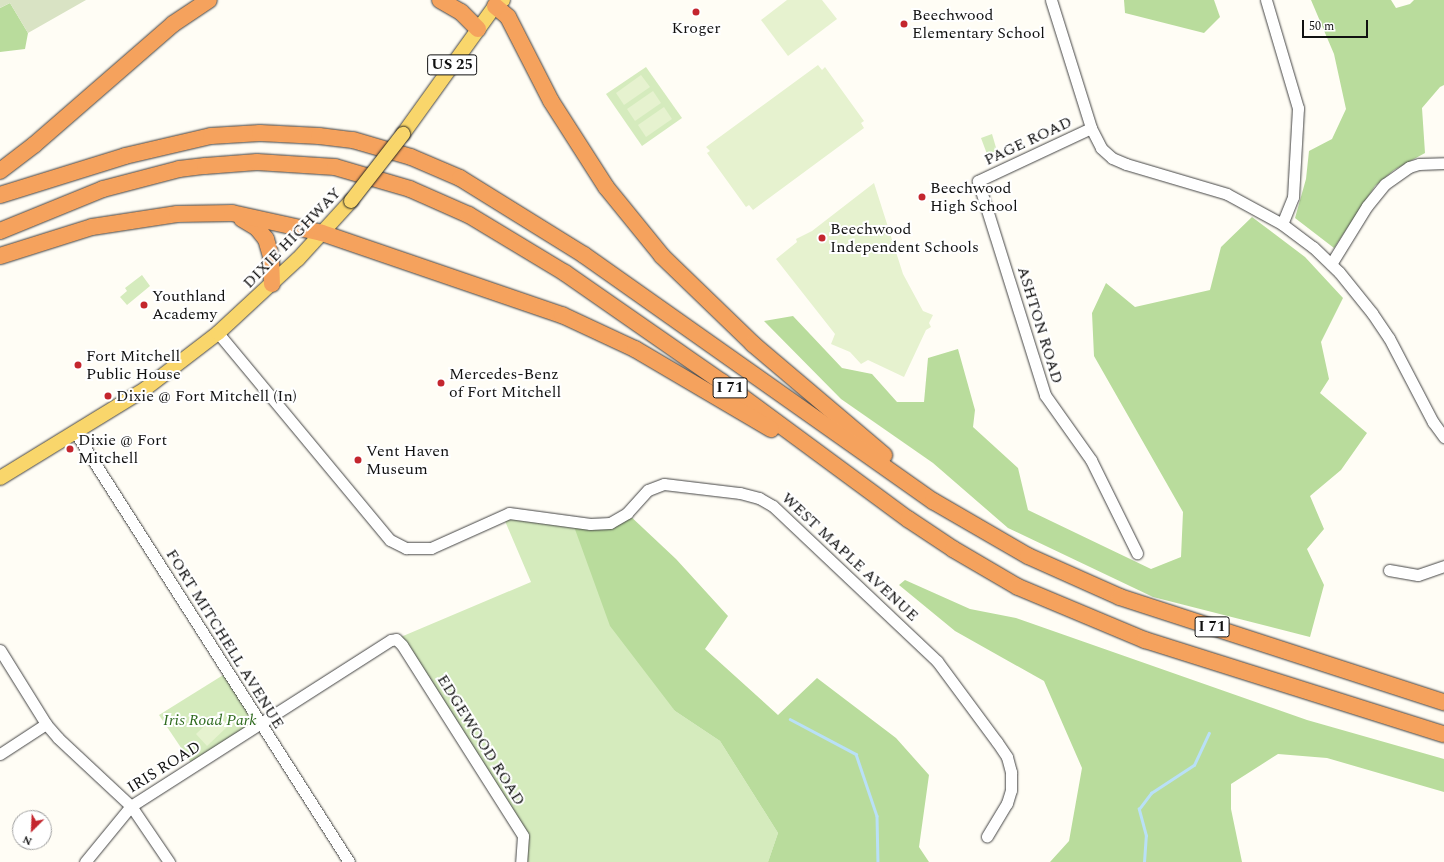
<!DOCTYPE html>
<style>
body{margin:0}
#map{position:relative;width:1444px;height:862px;overflow:hidden;background:#fffdf5;font-family:Spectral,serif}
div>[style]{position:absolute}
[style*='--x']{left:calc(var(--x)*1px);top:calc(var(--y)*1px);width:calc(var(--w)*1px);rotate:calc(var(--a)*1deg)}
.green>*{inset:0;background:#d5ebbd}
.forest>*{inset:0;background:#b9dc9c}
.cemetery>*{inset:0;background:#d9e3c4}
.pitch>*{inset:0;background:#e6f2cf}
.stream>*{height:2.5px;margin:-1.25px;padding:0 1.25px;transform-origin:1.25px;border-radius:1.25px;background:#b9e0f7}
.roads{filter:drop-shadow(0 0 1px #444) drop-shadow(0 0 1px #444)}
.minor>*{height:11px;margin:-5.5px;padding:0 5.5px;transform-origin:5.5px;border-radius:5.5px;background:#fff}
.major>*{height:14px;margin:-7px;padding:0 7px;transform-origin:7px;border-radius:7px;background:#f9d66b}
.highway>*{height:16px;margin:-8px;padding:0 8px;transform-origin:8px;border-radius:8px;background:#f5a25d}
.bridges{filter:drop-shadow(0 0 1px #222) drop-shadow(0 0 1px #222)}
.major-bridge>*{height:14px;margin:-7px;padding:0 7px;transform-origin:7px;border-radius:7px;background:#f9d66b}
.dots>*{width:11px;height:11px;translate:-50% -50%;box-sizing:border-box;border:2px solid #fff;border-radius:50%}
span{translate:-50% -50%;white-space:nowrap;text-align:center;line-height:1.15;-webkit-text-stroke:4px #fff;paint-order:stroke}
.shield-label span{padding:1px 3px;background:#fff;border:1px solid;border-radius:3px;-webkit-text-stroke-width:0}
.shield-label{font-size:15px;color:#111;font-weight:700}
.poi-label{font-size:16px;color:#111}
.left{translate:0 -50%;text-align:left}
.street-label{font-size:16px;color:#111}
.park-label{font-size:16px;color:#2f6b1f;font-style:italic}
.north{position:absolute;left:12px;top:810px;width:40px;height:40px;box-sizing:border-box;background:#fff;border:1px solid #a0a0a0;border-radius:50%;rotate:204deg;font-size:11px;font-weight:700;line-height:16px;text-align:center;color:#111}
.north::after{content:'';display:block;margin:auto;width:14px;height:18px;background:#c4262e;clip-path:polygon(50% 0,100% 100%,50% 72%,0 100%)}
.scale{position:absolute;left:1302px;top:20px;width:66px;height:18px;box-sizing:border-box;border:2px solid #111;border-top:0;padding-left:5px;font-size:12px;line-height:14px;white-space:nowrap;color:#111;-webkit-text-stroke:3px #fff;paint-order:stroke}
</style>
<div id="map">
<div class="green">
<div style="clip-path:polygon(646px 67px,682px 118px,642px 146px,606px 94px)"></div>
<div style="clip-path:polygon(992px 134px,997px 151px,987px 154px,981px 138px)"></div>
<div style="clip-path:polygon(142px 275px,150px 286px,127px 305px,120px 297px,127px 291px,125px 288px)"></div>
<div style="clip-path:polygon(502px 514px,572px 521px,675px 711px,720px 741px,778px 833px,768px 862px,521px 862px,524px 848px,396px 639px,531px 582px)"></div>
<div style="clip-path:polygon(228px 672px,261px 725px,194px 767px,159px 715px)"></div>
</div>
<div class="forest">
<div style="clip-path:polygon(1124px 0,1214px 0,1220px 17px,1204px 33px,1125px 13px)"></div>
<div style="clip-path:polygon(1311px 0,1391px 0,1396px 8px,1410px 4px,1414px 0,1444px 0,1444px 85px,1440px 87px,1422px 108px,1425px 153px,1394px 170px,1375px 186px,1334px 248px,1295px 218px,1306px 179px,1309px 151px,1332px 139px,1346px 109px,1334px 54px)"></div>
<div style="clip-path:polygon(10px 3px,28px 33px,25px 49px,0 52px,0 8px)"></div>
<div style="clip-path:polygon(1252px 217px,1305px 257px,1343px 298px,1321px 342px,1329px 379px,1320px 393px,1367px 433px,1341px 470px,1310px 496px,1324px 529px,1307px 549px,1324px 585px,1310px 637px,1153px 597px,1008px 528px,933px 463px,841px 399px,764px 321px,793px 316px,842px 368px,872px 374px,897px 402px,924px 402px,928px 358px,958px 349px,975px 410px,973px 427px,1018px 468px,1028px 510px,1151px 569px,1181px 557px,1183px 512px,1094px 356px,1092px 313px,1106px 283px,1135px 307px,1210px 290px,1221px 247px)"></div>
<div style="clip-path:polygon(627px 513px,676px 559px,728px 616px,705px 649px,778px 715px,817px 678px,896px 738px,929px 775px,919px 847px,929px 862px,768px 862px,778px 833px,720px 741px,675px 711px,610px 626px,572px 521px,590px 524px)"></div>
<div style="clip-path:polygon(905px 580px,970px 609px,1016px 618px,1307px 720px,1444px 759px,1444px 792px,1327px 758px,1278px 754px,1231px 784px,1231px 809px,1242px 862px,1050px 862px,1069px 841px,1082px 768px,1044px 681px,955px 631px,899px 585px)"></div>
</div>
<div class="cemetery">
<div style="clip-path:polygon(0 0,86px 0,28px 33px,10px 3px,0 8px)"></div>
</div>
<div class="pitch">
<div style="clip-path:polygon(787px 0,822px 0,837px 19px,788px 56px,761px 20px)"></div>
<div style="clip-path:polygon(818px 65px,822px 70px,825px 67px,864px 121px,861px 123px,864px 128px,753px 210px,749px 205px,746px 207px,707px 153px,710px 151px,706px 147px)"></div>
<div style="clip-path:polygon(641px 75px,650px 87px,624px 105px,616px 93px)"></div>
<div style="clip-path:polygon(653px 91px,661px 103px,635px 121px,627px 109px)"></div>
<div style="clip-path:polygon(664px 107px,672px 119px,646px 137px,638px 125px)"></div>
<div style="clip-path:polygon(874px 183px,903px 274px,923px 311px,933px 315px,929px 323px,931px 327px,926px 330px,904px 377px,868px 360px,861px 364px,850px 352px,831px 344px,835px 334px,776px 259px,797px 242px,796px 239px,812px 231px)"></div>
<div style="clip-path:polygon(217px 714px,228px 726px,207px 746px,196px 734px)"></div>
</div>
<div class="stream">
<div style="--x:790;--y:719;--w:75;--a:27.9"></div>
<div style="--x:856;--y:754;--w:65;--a:71.3"></div>
<div style="--x:877;--y:816;--w:46;--a:88.8"></div>
<div style="--x:1144;--y:862;--w:26;--a:-86"></div>
<div style="--x:1146;--y:836;--w:28;--a:-105"></div>
<div style="--x:1139;--y:809;--w:20;--a:-53"></div>
<div style="--x:1151;--y:793;--w:51;--a:-33.1"></div>
<div style="--x:1194;--y:765;--w:35;--a:-65"></div>
</div>
<div class="roads">
<div class="minor">
<div style="--x:1051;--y:0;--w:134;--a:72.6"></div>
<div style="--x:1091;--y:128;--w:22;--a:63"></div>
<div style="--x:1101;--y:148;--w:15;--a:42"></div>
<div style="--x:1112;--y:158;--w:15;--a:23"></div>
<div style="--x:1126;--y:164;--w:105;--a:16.5"></div>
<div style="--x:1227;--y:194;--w:63;--a:28.6"></div>
<div style="--x:1282;--y:224;--w:39;--a:37"></div>
<div style="--x:1313;--y:247;--w:36;--a:44"></div>
<div style="--x:1339;--y:272;--w:53;--a:51.2"></div>
<div style="--x:1372;--y:313;--w:30;--a:56"></div>
<div style="--x:1389;--y:338;--w:95;--a:62.4"></div>
<div style="--x:1433;--y:422;--w:19;--a:54"></div>
<div style="--x:1266;--y:0;--w:113;--a:73.5"></div>
<div style="--x:1298;--y:108;--w:89;--a:93.2"></div>
<div style="--x:1293;--y:197;--w:29;--a:112"></div>
<div style="--x:1091;--y:128;--w:125;--a:154.9"></div>
<div style="--x:978;--y:181;--w:224;--a:72.6"></div>
<div style="--x:1045;--y:395;--w:80;--a:54.7"></div>
<div style="--x:1091;--y:460;--w:104;--a:63.7"></div>
<div style="--x:1331;--y:264;--w:68;--a:-58.2"></div>
<div style="--x:1367;--y:206;--w:28;--a:-51"></div>
<div style="--x:1385;--y:184;--w:29;--a:-35"></div>
<div style="--x:1409;--y:167;--w:10;--a:-17"></div>
<div style="--x:1419;--y:164;--w:25;--a:-2"></div>
<div style="--x:218;--y:333;--w:269;--a:50.3"></div>
<div style="--x:390;--y:540;--w:18;--a:27"></div>
<div style="--x:406;--y:548;--w:25;--a:0"></div>
<div style="--x:431;--y:548;--w:85;--a:-24.2"></div>
<div style="--x:509;--y:513;--w:82;--a:7.7"></div>
<div style="--x:590;--y:524;--w:20;--a:-3"></div>
<div style="--x:610;--y:523;--w:20;--a:-30"></div>
<div style="--x:627;--y:513;--w:31;--a:-48"></div>
<div style="--x:648;--y:490;--w:17;--a:-21"></div>
<div style="--x:664;--y:484;--w:77;--a:6.8"></div>
<div style="--x:740;--y:493;--w:20;--a:15"></div>
<div style="--x:759;--y:498;--w:16;--a:30"></div>
<div style="--x:773;--y:506;--w:226;--a:43.4"></div>
<div style="--x:937;--y:661;--w:101;--a:53.5"></div>
<div style="--x:997;--y:742;--w:18;--a:56"></div>
<div style="--x:1007;--y:757;--w:16;--a:75"></div>
<div style="--x:1011;--y:772;--w:18;--a:90"></div>
<div style="--x:1011;--y:790;--w:14;--a:107"></div>
<div style="--x:1007;--y:803;--w:39;--a:121"></div>
<div style="--x:75;--y:432;--w:510;--a:57.49"></div>
<div style="--x:1389;--y:570;--w:29;--a:10"></div>
<div style="--x:1418;--y:575;--w:28;--a:-19"></div>
<div style="--x:0;--y:650;--w:87;--a:58.1"></div>
<div style="--x:46;--y:724;--w:18;--a:49"></div>
<div style="--x:58;--y:738;--w:100;--a:43"></div>
<div style="--x:131;--y:806;--w:68;--a:55.8"></div>
<div style="--x:0;--y:754;--w:55;--a:-33.1"></div>
<div style="--x:85;--y:862;--w:72;--a:-50.6"></div>
<div style="--x:131;--y:806;--w:308;--a:-32.6"></div>
<div style="--x:391;--y:640;--w:5;--a:-11"></div>
<div style="--x:396;--y:639;--w:8;--a:45"></div>
<div style="--x:402;--y:645;--w:226;--a:57.6"></div>
<div style="--x:523;--y:836;--w:26;--a:94"></div>
</div>
<div class="major">
<div style="--x:403;--y:134;--w:158;--a:-54.3"></div>
<div style="--x:495;--y:6;--w:10;--a:-37"></div>
<div style="--x:0;--y:478;--w:170;--a:-31.5"></div>
<div style="--x:145;--y:389;--w:92;--a:-37.5"></div>
<div style="--x:218;--y:333;--w:109;--a:-42.8"></div>
<div style="--x:298;--y:259;--w:79;--a:-47.6"></div>
</div>
<div class="highway">
<div style="--x:440;--y:0;--w:24;--a:30"></div>
<div style="--x:461;--y:12;--w:24;--a:45"></div>
<div style="--x:495;--y:6;--w:17;--a:40"></div>
<div style="--x:508;--y:17;--w:94;--a:62.9"></div>
<div style="--x:551;--y:101;--w:102;--a:57.4"></div>
<div style="--x:606;--y:187;--w:89;--a:50.9"></div>
<div style="--x:662;--y:256;--w:127;--a:44"></div>
<div style="--x:753;--y:344;--w:172;--a:40.3"></div>
<div style="--x:0;--y:171;--w:43;--a:-37.4"></div>
<div style="--x:34;--y:145;--w:184;--a:-41"></div>
<div style="--x:173;--y:24;--w:43;--a:-33.7"></div>
<div style="--x:0;--y:195;--w:131;--a:-17.3"></div>
<div style="--x:125;--y:156;--w:88;--a:-13.1"></div>
<div style="--x:211;--y:136;--w:49;--a:-3.5"></div>
<div style="--x:260;--y:133;--w:59;--a:2.9"></div>
<div style="--x:319;--y:136;--w:34;--a:7"></div>
<div style="--x:353;--y:140;--w:60;--a:16.3"></div>
<div style="--x:411;--y:157;--w:53;--a:23.2"></div>
<div style="--x:460;--y:178;--w:146;--a:31.8"></div>
<div style="--x:584;--y:255;--w:427;--a:35.2"></div>
<div style="--x:933;--y:501;--w:110;--a:30.1"></div>
<div style="--x:1028;--y:556;--w:101;--a:24"></div>
<div style="--x:1120;--y:597;--w:341;--a:18"></div>
<div style="--x:242;--y:219;--w:17;--a:31"></div>
<div style="--x:257;--y:228;--w:14;--a:51"></div>
<div style="--x:266;--y:239;--w:19;--a:74"></div>
<div style="--x:271;--y:257;--w:27;--a:88"></div>
<div style="--x:0;--y:231;--w:111;--a:-22.2"></div>
<div style="--x:103;--y:189;--w:79;--a:-14.7"></div>
<div style="--x:179;--y:169;--w:26;--a:-7"></div>
<div style="--x:205;--y:166;--w:52;--a:-4.4"></div>
<div style="--x:257;--y:162;--w:78;--a:3.7"></div>
<div style="--x:335;--y:167;--w:78;--a:16.3"></div>
<div style="--x:410;--y:189;--w:64;--a:23.8"></div>
<div style="--x:469;--y:215;--w:112;--a:31.1"></div>
<div style="--x:565;--y:273;--w:191;--a:34.8"></div>
<div style="--x:722;--y:382;--w:231;--a:36.4"></div>
<div style="--x:908;--y:519;--w:54;--a:33.7"></div>
<div style="--x:953;--y:549;--w:75;--a:30.3"></div>
<div style="--x:1018;--y:587;--w:138;--a:22.7"></div>
<div style="--x:1145;--y:640;--w:313;--a:17.5"></div>
<div style="--x:0;--y:256;--w:96;--a:-17.5"></div>
<div style="--x:92;--y:227;--w:86;--a:-8.7"></div>
<div style="--x:177;--y:214;--w:55;--a:-1"></div>
<div style="--x:232;--y:213;--w:92;--a:12.5"></div>
<div style="--x:322;--y:233;--w:254;--a:18.9"></div>
<div style="--x:562;--y:315;--w:81;--a:25"></div>
<div style="--x:635;--y:349;--w:158;--a:30.5"></div>
</div>
</div>
<div class="bridges">
<div class="major-bridge">
<div style="--x:351;--y:201;--w:85;--a:-52.2"></div>
</div>
</div>
<div class="dots">
<div style="left:696px;top:12px;background:#c4262e"></div>
<div style="left:904px;top:24px;background:#c4262e"></div>
<div style="left:922px;top:197px;background:#c4262e"></div>
<div style="left:822px;top:238px;background:#c4262e"></div>
<div style="left:144px;top:305px;background:#c4262e"></div>
<div style="left:78px;top:365px;background:#c4262e"></div>
<div style="left:441px;top:383px;background:#c4262e"></div>
<div style="left:108px;top:396px;background:#c4262e"></div>
<div style="left:70px;top:449px;background:#c4262e"></div>
<div style="left:358px;top:460px;background:#c4262e"></div>
</div>
<div class="shield-label">
<span style="left:452px;top:65px">US 25</span>
<span style="left:730px;top:388px">I 71</span>
<span style="left:1212px;top:627px">I 71</span>
</div>
<div class="poi-label">
<span class="left" style="left:912px;top:24px">Beechwood<br>Elementary School</span>
<span style="left:696px;top:28px">Kroger</span>
<span class="left" style="left:930px;top:197px">Beechwood<br>High School</span>
<span class="left" style="left:830px;top:238px">Beechwood<br>Independent Schools</span>
<span class="left" style="left:152px;top:305px">Youthland<br>Academy</span>
<span class="left" style="left:86px;top:365px">Fort Mitchell<br>Public House</span>
<span class="left" style="left:449px;top:383px">Mercedes-Benz<br>of Fort Mitchell</span>
<span class="left" style="left:116px;top:396px">Dixie @ Fort Mitchell (In)</span>
<span class="left" style="left:78px;top:449px">Dixie @ Fort<br>Mitchell</span>
<span class="left" style="left:366px;top:460px">Vent Haven<br>Museum</span>
</div>
<div class="street-label">
<span style="left:1028px;top:141px;rotate:-25deg">PAGE ROAD</span>
<span style="left:292px;top:238px;rotate:-46deg">DIXIE HIGHWAY</span>
<span style="left:1040px;top:325px;rotate:73deg">ASHTON ROAD</span>
<span style="left:850px;top:557px;rotate:43deg">WEST MAPLE AVENUE</span>
<span style="left:225px;top:639px;rotate:58deg">FORT MITCHELL AVENUE</span>
<span style="left:481px;top:740px;rotate:58deg">EDGEWOOD ROAD</span>
<span style="left:164px;top:767px;rotate:-32deg">IRIS ROAD</span>
</div>
<div class="park-label">
<span style="left:210px;top:720px">Iris Road Park</span>
</div>
<div class="north">N</div>
<div class="scale">50 m</div>
</div>
